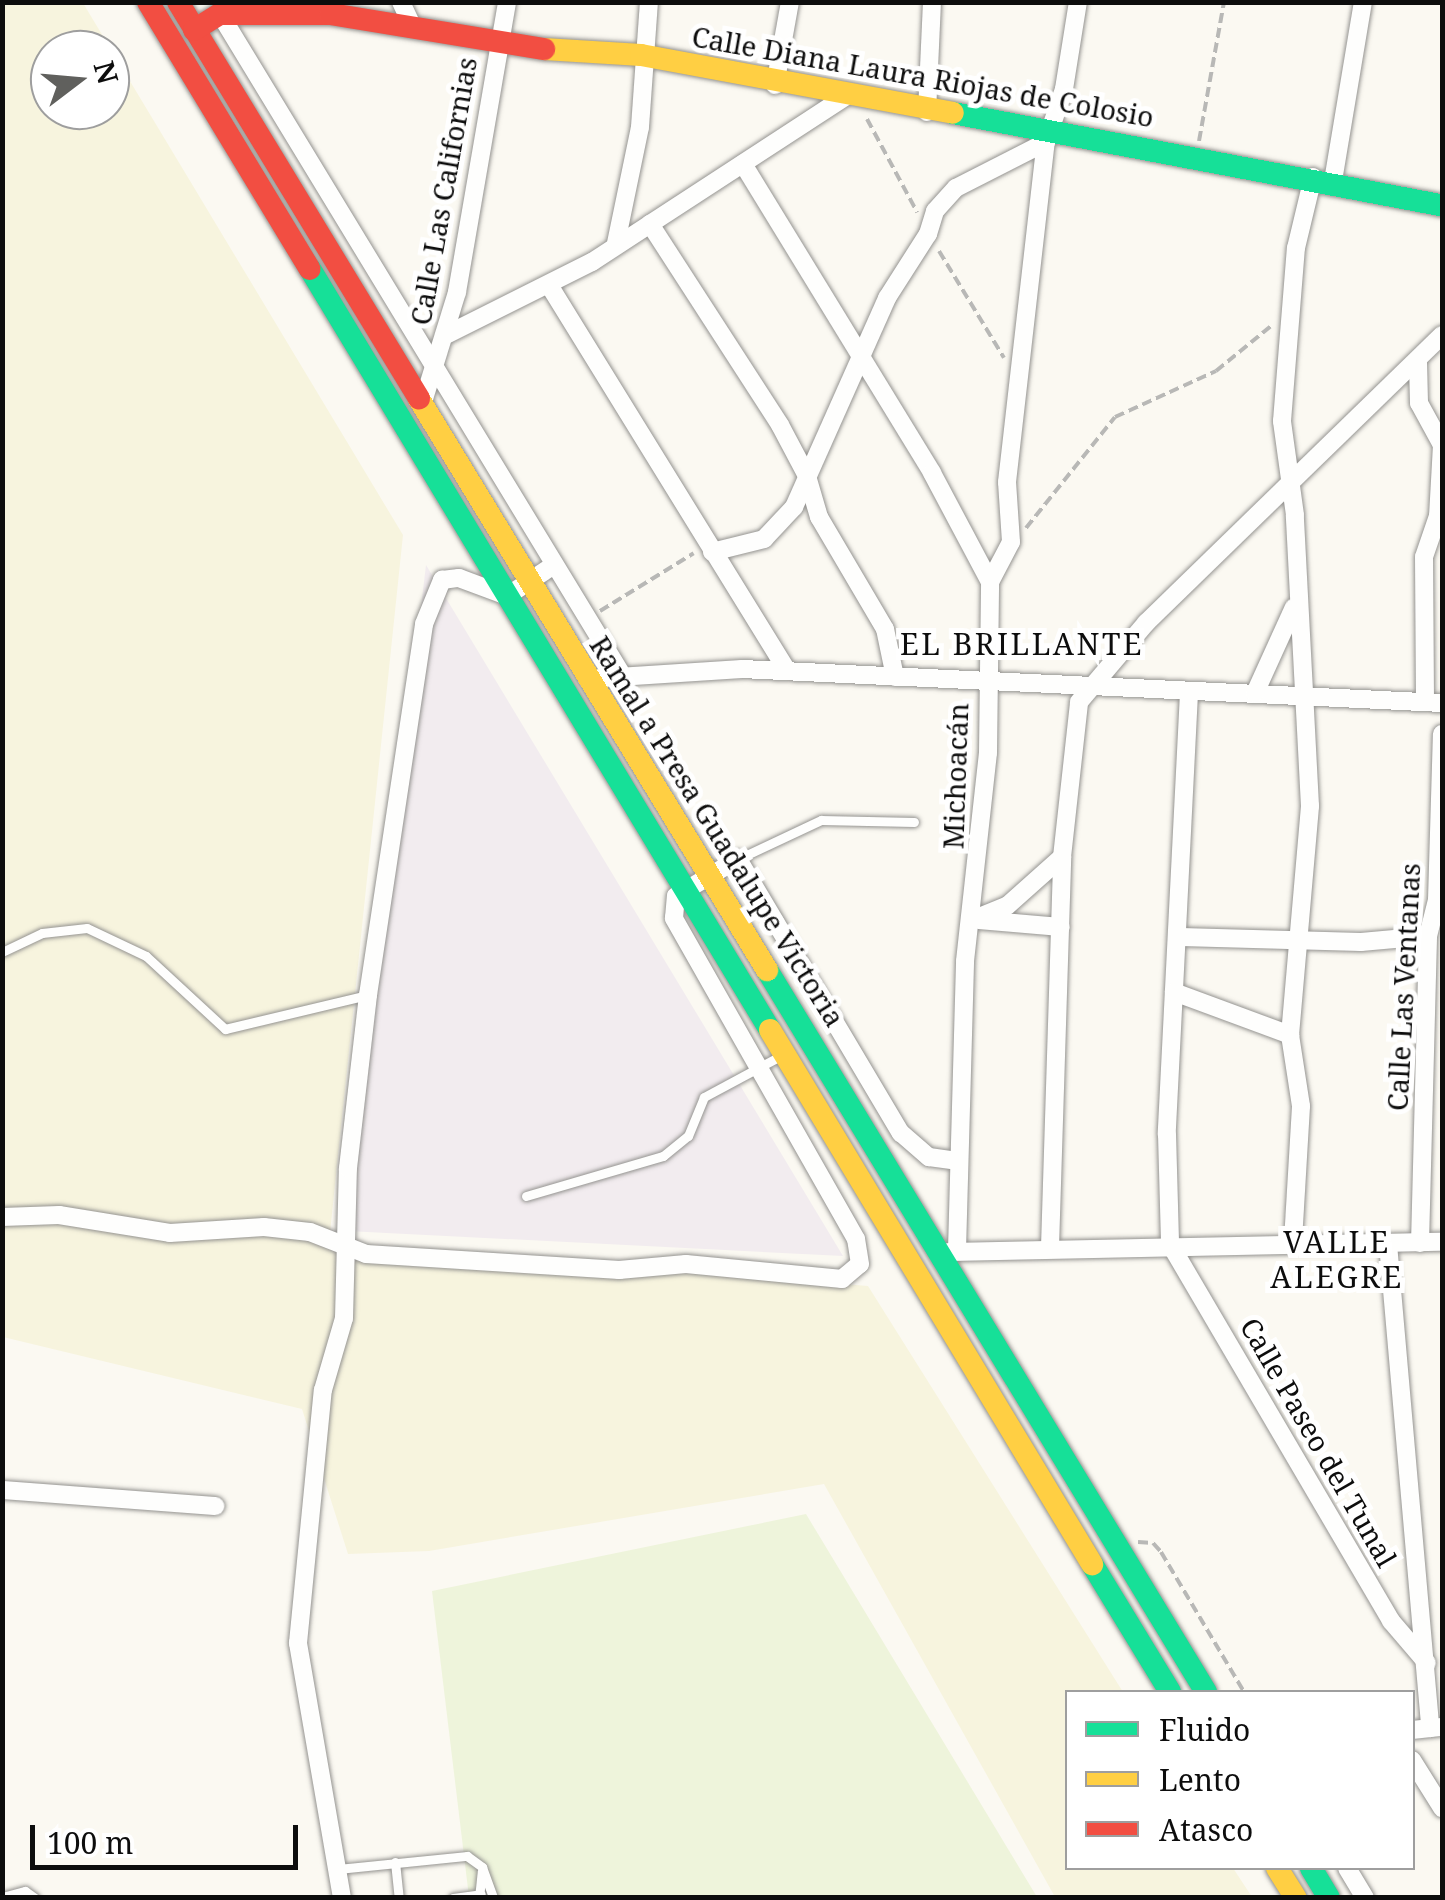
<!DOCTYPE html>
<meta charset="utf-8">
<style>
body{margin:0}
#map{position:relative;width:1445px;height:1900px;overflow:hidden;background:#fbf9f2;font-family:"Noto Serif",serif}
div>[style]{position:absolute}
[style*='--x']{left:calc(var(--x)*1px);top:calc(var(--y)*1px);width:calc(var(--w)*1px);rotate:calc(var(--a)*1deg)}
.industrial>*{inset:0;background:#f2ecef}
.farmland>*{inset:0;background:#f7f4de}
.pitch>*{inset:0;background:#eef4db}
.path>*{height:4px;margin-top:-2px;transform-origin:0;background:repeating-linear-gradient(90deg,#b8b8b6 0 10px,transparent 0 15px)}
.roads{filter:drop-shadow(0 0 2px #949390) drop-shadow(0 0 2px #949390)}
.lane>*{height:9px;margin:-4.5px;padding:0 4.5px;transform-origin:4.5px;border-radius:4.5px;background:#fefefd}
.street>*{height:18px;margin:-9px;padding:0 9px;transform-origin:9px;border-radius:9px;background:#fefefd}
.fast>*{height:22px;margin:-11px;padding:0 11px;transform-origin:11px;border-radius:11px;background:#16e098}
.slow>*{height:22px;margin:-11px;padding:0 11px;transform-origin:11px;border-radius:11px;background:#ffcf43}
.jam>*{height:22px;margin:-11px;padding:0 11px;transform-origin:11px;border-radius:11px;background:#f24e42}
span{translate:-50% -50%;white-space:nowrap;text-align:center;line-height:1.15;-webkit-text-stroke:10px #fff;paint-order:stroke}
.street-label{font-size:28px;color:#0d0d0d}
.neighbourhood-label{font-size:30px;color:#0d0d0d;letter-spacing:2.5px}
.frame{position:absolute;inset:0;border:5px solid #0d0d0d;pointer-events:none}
.legend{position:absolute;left:1065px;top:1690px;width:350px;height:180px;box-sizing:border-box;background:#fff;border:2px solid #9e9e9e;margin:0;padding:12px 18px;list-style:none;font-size:30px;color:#0d0d0d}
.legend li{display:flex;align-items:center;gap:20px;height:50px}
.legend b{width:50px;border:2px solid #9e9e9e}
.north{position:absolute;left:30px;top:30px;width:100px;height:100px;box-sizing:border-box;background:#fff;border:2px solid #9e9e9e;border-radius:50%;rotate:74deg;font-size:28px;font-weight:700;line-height:40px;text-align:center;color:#0d0d0d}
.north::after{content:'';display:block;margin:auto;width:35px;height:45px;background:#60605d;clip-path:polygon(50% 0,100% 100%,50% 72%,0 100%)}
.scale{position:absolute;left:30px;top:1825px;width:268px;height:45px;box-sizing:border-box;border:5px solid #0d0d0d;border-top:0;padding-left:12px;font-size:30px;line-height:35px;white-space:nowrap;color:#0d0d0d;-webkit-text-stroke:8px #fff;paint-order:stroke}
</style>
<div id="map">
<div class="industrial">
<div style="clip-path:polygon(426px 565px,843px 1256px,347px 1231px)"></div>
</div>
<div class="farmland">
<div style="clip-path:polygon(evenodd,3px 3px,83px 3px,403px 535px,329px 1242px,868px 1286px,1123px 1692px,1068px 1692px,1068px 1868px,1233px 1868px,1252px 1897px,1055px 1897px,824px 1484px,429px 1551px,348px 1554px,302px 1409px,3px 1337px,3px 3px,50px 50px,110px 50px,110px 110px,50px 110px,50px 50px)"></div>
</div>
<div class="pitch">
<div style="clip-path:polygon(806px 1514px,1037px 1897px,469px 1897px,432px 1591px)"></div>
</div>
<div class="path">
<div style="--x:867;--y:119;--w:106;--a:61.7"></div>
<div style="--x:1199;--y:141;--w:141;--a:-79.8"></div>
<div style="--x:939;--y:251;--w:125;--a:58.7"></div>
<div style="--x:1026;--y:528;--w:142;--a:-51.3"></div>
<div style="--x:1115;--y:417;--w:111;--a:-24.5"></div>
<div style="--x:1216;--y:371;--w:71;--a:-39.3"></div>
<div style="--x:600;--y:611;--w:110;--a:-31.7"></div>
<div style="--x:1138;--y:1542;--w:15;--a:4"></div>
<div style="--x:1153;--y:1543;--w:12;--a:48"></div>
<div style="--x:1161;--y:1552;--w:163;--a:59.3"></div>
</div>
<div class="roads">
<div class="lane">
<div style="--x:738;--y:859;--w:92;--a:-25.2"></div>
<div style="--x:821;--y:820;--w:93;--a:1.2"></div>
<div style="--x:2;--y:952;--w:44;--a:-25.4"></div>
<div style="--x:42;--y:933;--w:45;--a:-6.3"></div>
<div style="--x:87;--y:928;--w:65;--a:25.4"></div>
<div style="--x:146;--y:956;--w:108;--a:42.7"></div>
<div style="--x:225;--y:1029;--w:147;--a:-13.4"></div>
<div style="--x:526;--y:1196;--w:143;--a:-16.3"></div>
<div style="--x:663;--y:1156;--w:32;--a:-39"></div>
<div style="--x:688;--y:1136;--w:42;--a:-67.7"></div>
<div style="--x:704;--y:1097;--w:89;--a:-28.3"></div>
<div style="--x:395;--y:1862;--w:36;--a:84"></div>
<div style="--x:338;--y:1869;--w:130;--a:-5.8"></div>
<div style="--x:467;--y:1856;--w:19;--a:36"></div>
<div style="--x:482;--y:1867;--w:33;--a:70"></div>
<div style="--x:2;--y:1897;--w:24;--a:-15"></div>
<div style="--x:25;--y:1891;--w:12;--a:35"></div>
<div style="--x:453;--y:1898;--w:28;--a:-8"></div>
<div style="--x:479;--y:1898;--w:27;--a:-84"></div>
</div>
<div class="street">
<div style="--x:230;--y:2;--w:16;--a:130"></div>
<div style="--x:220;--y:14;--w:774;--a:58.69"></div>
<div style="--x:401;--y:2;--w:26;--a:65"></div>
<div style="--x:775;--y:85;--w:84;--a:-79.8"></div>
<div style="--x:927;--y:112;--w:110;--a:-87.4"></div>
<div style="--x:743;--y:164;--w:362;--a:58.5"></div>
<div style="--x:932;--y:473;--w:123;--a:62"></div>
<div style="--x:1333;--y:181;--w:181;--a:-80.5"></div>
<div style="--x:650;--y:224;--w:236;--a:-33.1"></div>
<div style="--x:616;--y:243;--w:118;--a:-78.3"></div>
<div style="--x:640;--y:127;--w:125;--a:-85.9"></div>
<div style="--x:549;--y:285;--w:453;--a:58.3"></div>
<div style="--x:448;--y:334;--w:161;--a:-26.6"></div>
<div style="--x:592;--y:262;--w:69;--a:-33.2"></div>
<div style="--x:650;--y:224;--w:239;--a:57.1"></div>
<div style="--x:780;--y:425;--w:58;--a:62.1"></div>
<div style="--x:807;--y:476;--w:43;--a:73.7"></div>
<div style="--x:819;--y:517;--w:130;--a:59.5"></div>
<div style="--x:885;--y:629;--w:49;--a:78.2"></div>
<div style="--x:1418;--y:362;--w:41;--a:88.6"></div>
<div style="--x:1419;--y:403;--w:48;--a:61.3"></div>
<div style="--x:1442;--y:445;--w:71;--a:93.2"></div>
<div style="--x:1438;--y:516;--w:43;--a:108.9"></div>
<div style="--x:1424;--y:557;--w:144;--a:89.6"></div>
<div style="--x:423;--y:402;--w:115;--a:-72.8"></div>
<div style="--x:457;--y:292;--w:294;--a:-80.2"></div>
<div style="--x:712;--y:552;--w:54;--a:-14"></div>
<div style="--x:764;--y:539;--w:44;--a:-46.8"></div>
<div style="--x:794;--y:507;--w:229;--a:-66"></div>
<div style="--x:887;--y:298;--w:76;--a:-57.4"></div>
<div style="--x:928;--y:234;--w:24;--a:-73"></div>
<div style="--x:935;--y:211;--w:31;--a:-48"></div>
<div style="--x:956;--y:188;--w:101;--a:-27.1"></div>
<div style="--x:587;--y:679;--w:155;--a:-3.7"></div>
<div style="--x:742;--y:669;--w:701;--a:2.78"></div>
<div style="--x:1189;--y:693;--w:442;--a:92.9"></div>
<div style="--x:1167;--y:1134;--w:110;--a:88.4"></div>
<div style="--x:1170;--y:1244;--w:437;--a:59.6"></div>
<div style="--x:1391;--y:1621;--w:55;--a:49.4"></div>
<div style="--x:1255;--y:693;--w:94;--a:-65.6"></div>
<div style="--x:974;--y:919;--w:35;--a:-22"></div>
<div style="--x:1007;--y:906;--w:74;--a:-41.7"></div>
<div style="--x:979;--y:920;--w:82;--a:4.9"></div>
<div style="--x:1181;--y:937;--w:180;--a:1.6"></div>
<div style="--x:1361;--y:942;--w:67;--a:-5.1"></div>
<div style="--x:1174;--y:992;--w:124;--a:20.3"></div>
<div style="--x:2;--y:1217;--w:57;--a:-2"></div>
<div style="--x:59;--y:1215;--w:112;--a:9.2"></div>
<div style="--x:170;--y:1233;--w:94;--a:-3.7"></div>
<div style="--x:264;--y:1227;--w:46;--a:6.2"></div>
<div style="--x:310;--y:1232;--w:60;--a:21.4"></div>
<div style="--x:366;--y:1254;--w:254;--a:3.6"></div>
<div style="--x:619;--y:1270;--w:67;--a:-5.1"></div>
<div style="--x:686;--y:1264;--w:157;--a:5.5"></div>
<div style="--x:842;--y:1279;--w:23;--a:-40"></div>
<div style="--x:860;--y:1264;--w:25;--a:-99"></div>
<div style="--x:856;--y:1239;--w:369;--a:-119.6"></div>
<div style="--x:674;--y:918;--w:22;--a:-85"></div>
<div style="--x:676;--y:896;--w:72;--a:-30.8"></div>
<div style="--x:738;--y:859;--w:319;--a:59.3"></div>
<div style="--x:901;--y:1133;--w:37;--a:41"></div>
<div style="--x:929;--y:1157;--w:30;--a:8"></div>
<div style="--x:1293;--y:1241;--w:135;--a:-86.6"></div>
<div style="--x:1301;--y:1106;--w:72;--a:-98.8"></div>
<div style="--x:1290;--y:1035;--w:230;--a:-85"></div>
<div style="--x:1310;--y:806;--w:291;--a:-93"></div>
<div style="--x:1295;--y:515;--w:95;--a:-97.9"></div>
<div style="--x:1282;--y:421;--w:174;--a:-85.4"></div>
<div style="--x:1296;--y:248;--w:73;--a:-76.5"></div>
<div style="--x:1420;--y:1243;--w:307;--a:-88.5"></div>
<div style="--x:1428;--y:936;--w:37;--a:-76"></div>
<div style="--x:1437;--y:900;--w:166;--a:-88.3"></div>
<div style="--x:1388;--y:1244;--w:486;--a:85"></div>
<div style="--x:1050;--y:1247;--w:390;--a:-88.2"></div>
<div style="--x:1062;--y:857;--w:156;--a:-83.7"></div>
<div style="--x:1079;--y:702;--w:104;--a:-49.7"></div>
<div style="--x:1146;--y:623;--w:413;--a:-44.2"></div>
<div style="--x:957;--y:1250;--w:289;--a:-88.4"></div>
<div style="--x:965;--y:961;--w:209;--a:-83.7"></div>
<div style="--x:988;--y:753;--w:171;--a:-89.3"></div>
<div style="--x:990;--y:582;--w:45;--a:-62.3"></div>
<div style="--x:1011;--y:542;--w:60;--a:-93.8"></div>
<div style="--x:1007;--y:482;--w:342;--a:-83.5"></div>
<div style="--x:1046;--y:142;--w:56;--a:-71.2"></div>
<div style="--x:1064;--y:89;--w:88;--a:-80.9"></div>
<div style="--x:948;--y:1252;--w:494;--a:-1.2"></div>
<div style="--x:2;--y:1490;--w:214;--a:4.3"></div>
<div style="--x:1412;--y:1730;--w:30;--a:-6"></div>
<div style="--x:1412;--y:1760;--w:57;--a:58"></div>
<div style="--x:1347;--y:1868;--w:35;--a:59"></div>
<div style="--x:342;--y:1898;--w:259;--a:-99.8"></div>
<div style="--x:298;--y:1643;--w:254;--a:-84.4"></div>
<div style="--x:323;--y:1390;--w:75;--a:-73.7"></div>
<div style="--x:344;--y:1318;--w:150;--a:-88.5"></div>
<div style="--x:348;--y:1168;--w:174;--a:-83.4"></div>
<div style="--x:368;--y:995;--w:375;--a:-81.4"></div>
<div style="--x:424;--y:624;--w:48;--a:-67.8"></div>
<div style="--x:442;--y:580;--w:17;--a:-7"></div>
<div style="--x:459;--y:578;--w:51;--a:20.6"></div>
<div style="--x:507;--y:596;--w:53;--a:-33.4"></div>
</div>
<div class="fast">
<div style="--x:953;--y:113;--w:498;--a:10.7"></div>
<div style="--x:310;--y:269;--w:889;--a:58.85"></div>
<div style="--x:767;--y:970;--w:845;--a:58.7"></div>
<div style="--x:1092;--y:1564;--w:150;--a:58.6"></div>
<div style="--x:1311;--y:1868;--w:35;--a:59"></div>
</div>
<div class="slow">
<div style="--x:544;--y:49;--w:97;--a:3.5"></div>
<div style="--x:641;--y:55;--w:317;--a:10.5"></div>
<div style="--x:419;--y:399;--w:669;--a:58.64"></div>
<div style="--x:770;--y:1030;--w:624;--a:58.91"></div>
<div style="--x:1277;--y:1868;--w:36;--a:58"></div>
</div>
<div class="jam">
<div style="--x:148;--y:2;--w:312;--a:58.8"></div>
<div style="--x:178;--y:2;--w:464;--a:58.7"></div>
<div style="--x:194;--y:30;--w:31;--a:-32"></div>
<div style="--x:220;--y:14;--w:110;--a:0"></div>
<div style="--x:330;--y:14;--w:217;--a:9.3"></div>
</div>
</div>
<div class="street-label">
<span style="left:923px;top:76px;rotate:10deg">Calle Diana Laura Riojas de Colosio</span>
<span style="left:443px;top:191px;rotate:-80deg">Calle Las Californias</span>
<span style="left:955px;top:776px;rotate:-88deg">Michoacán</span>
<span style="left:718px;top:831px;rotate:58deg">Ramal a Presa Guadalupe Victoria</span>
<span style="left:1403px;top:987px;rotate:-87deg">Calle Las Ventanas</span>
<span style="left:1319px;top:1442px;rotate:60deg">Calle Paseo del Tunal</span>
</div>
<div class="neighbourhood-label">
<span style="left:1022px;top:644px">EL BRILLANTE</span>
<span style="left:1337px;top:1259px">VALLE<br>ALEGRE</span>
</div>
<div class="frame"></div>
<ul class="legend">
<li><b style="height:12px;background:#16e098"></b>Fluido</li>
<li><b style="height:12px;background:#ffcf43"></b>Lento</li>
<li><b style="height:12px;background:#f24e42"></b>Atasco</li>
</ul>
<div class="north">N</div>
<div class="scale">100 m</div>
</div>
